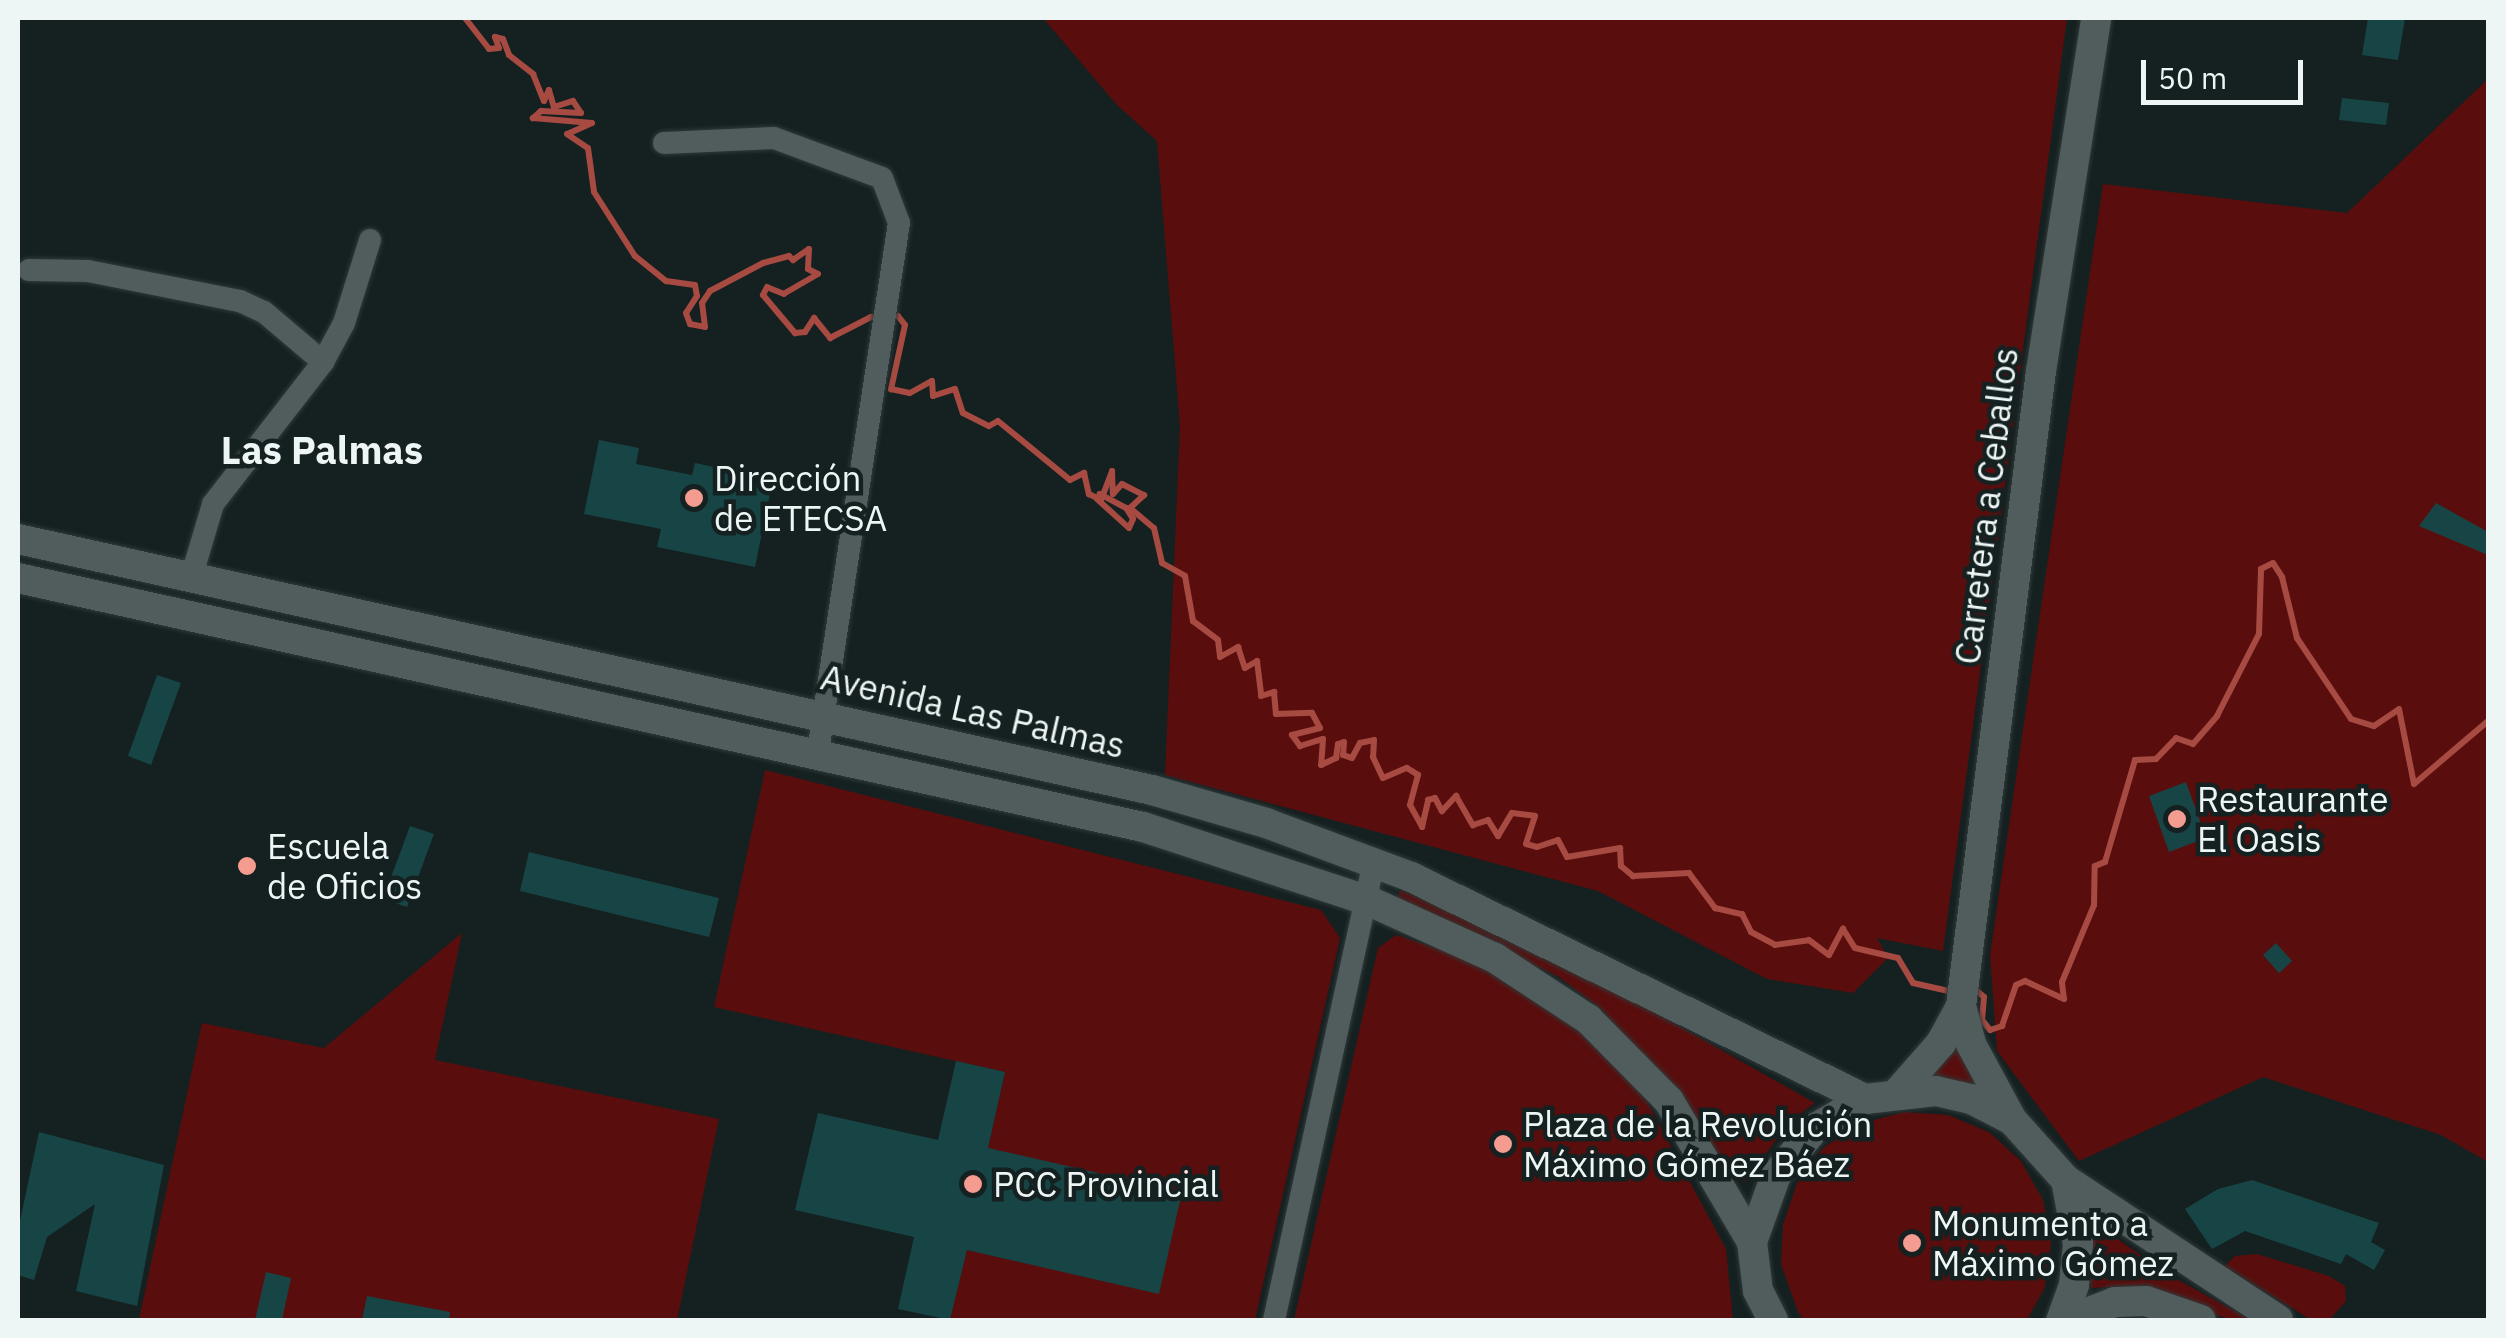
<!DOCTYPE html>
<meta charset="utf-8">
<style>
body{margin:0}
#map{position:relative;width:2506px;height:1338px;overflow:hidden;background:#152020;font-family:"IBM Plex Sans",sans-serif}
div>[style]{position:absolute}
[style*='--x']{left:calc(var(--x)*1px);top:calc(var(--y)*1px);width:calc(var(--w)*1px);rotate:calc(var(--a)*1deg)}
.green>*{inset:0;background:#590e0d}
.stream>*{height:6px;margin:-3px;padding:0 3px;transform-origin:3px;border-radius:3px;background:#a74b42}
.building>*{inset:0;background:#174545}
.roads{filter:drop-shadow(0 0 2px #313939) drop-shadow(0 0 2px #313939)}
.street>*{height:22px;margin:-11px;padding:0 11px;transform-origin:11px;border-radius:11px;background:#505d5c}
.secondary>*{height:30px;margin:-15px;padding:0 15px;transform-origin:15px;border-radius:15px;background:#505d5c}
.dots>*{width:28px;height:28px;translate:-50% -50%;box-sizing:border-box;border:5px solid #152020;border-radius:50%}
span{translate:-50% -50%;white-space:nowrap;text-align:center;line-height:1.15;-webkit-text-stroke:9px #152020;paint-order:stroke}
.poi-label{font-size:35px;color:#eef6f5}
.left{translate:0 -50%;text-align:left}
.street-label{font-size:35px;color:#eef6f5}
.neighbourhood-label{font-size:38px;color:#eef6f5;font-weight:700}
.frame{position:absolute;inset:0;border:20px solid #eef6f5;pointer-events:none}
.scale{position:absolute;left:2141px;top:60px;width:162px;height:45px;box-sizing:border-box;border:5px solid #eef6f5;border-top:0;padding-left:12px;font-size:30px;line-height:35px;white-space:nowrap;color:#eef6f5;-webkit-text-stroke:8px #152020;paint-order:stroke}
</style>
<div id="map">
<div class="green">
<div style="clip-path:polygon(1043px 18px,2067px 18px,1943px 951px,1877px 938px,1888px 958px,1853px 993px,1767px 979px,1598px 891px,1165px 775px,1180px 426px,1157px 141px,1117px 105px)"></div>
<div style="clip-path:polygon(2488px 79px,2488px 1162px,2441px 1135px,2263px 1077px,2079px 1161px,1997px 1051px,1990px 955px,2103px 184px,2347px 213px)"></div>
<div style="clip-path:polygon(765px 770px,1321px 910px,1340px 938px,1255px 1320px,950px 1320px,967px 1250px,1158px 1293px,988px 1148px,1005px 1072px,714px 1007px)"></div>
<div style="clip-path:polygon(1400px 890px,1560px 959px,1815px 1103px,1790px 1121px,1745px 1182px,1728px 1179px,1679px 1094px,1601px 1009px,1559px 977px,1398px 899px)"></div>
<div style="clip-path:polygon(462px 933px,435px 1060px,719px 1119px,677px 1320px,139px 1320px,202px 1023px,324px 1048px)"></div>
<div style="clip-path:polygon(1396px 935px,1478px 962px,1592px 1038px,1647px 1102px,1726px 1249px,1733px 1320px,1294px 1320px,1378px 948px)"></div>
<div style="clip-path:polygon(1958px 1030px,1975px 1084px,1930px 1077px)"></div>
<div style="clip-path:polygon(1904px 1112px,1948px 1115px,1989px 1132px,2021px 1161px,2043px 1200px,2051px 1243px,2045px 1287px,2027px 1320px,1804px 1320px,1798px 1312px,1781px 1264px,1783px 1225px,1797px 1183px,1824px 1147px,1862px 1123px)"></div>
<div style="clip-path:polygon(2089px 1219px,2169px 1275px,2251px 1320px,2231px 1320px,2131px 1286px,2091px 1288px)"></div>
<div style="clip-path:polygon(2257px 1254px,2329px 1276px,2345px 1286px,2346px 1301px,2329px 1320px,2311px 1320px,2225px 1266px,2235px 1256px)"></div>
</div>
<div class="stream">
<div style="--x:465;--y:18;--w:39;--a:52"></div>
<div style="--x:489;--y:49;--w:10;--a:-6"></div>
<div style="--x:499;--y:48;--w:12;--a:-110"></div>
<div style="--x:495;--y:37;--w:8;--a:14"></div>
<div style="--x:503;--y:39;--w:17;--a:69"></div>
<div style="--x:509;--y:55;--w:31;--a:38"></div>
<div style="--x:533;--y:74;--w:29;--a:68"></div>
<div style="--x:544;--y:101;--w:12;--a:-66"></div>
<div style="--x:549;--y:90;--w:18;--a:74"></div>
<div style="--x:554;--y:107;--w:20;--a:-18"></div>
<div style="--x:573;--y:101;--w:14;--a:56"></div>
<div style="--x:581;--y:113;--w:40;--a:-177.1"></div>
<div style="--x:541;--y:111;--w:11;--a:139"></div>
<div style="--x:533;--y:118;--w:59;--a:4.8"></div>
<div style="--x:592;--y:123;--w:27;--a:156"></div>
<div style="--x:567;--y:134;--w:25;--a:34"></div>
<div style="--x:588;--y:148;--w:44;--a:82.2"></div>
<div style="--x:594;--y:192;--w:76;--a:57.4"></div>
<div style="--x:635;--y:256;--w:40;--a:39"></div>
<div style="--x:666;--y:281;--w:29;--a:8"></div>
<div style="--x:695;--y:285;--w:11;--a:80"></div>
<div style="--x:697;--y:296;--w:20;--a:123"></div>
<div style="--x:686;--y:313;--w:12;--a:70"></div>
<div style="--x:690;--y:324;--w:15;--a:11"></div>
<div style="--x:705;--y:327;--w:24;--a:-97"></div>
<div style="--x:702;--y:303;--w:14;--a:-56"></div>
<div style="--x:710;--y:291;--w:60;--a:-27.8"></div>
<div style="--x:763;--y:263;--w:27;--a:-15"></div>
<div style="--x:789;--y:256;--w:6;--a:45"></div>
<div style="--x:793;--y:260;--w:19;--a:-35"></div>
<div style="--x:809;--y:249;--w:20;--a:93"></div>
<div style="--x:808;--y:269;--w:11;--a:27"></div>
<div style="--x:818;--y:274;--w:39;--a:150"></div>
<div style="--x:784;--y:294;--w:18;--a:-158"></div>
<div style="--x:767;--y:287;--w:9;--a:117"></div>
<div style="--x:763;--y:295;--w:50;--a:49.9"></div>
<div style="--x:795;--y:333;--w:10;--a:-6"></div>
<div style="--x:805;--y:332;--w:17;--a:-57"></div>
<div style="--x:814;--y:318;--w:26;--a:51"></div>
<div style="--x:830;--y:338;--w:46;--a:-27.1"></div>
<div style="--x:871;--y:317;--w:27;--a:-2"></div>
<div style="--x:898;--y:316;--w:11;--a:52"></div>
<div style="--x:905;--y:325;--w:66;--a:102.3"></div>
<div style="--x:891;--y:389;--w:19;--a:12"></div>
<div style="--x:910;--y:393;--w:25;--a:-29"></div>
<div style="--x:932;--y:381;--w:15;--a:86"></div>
<div style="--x:933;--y:396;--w:23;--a:-18"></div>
<div style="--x:955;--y:389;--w:25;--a:72"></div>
<div style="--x:963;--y:413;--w:29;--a:27"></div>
<div style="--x:989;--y:426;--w:10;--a:-29"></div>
<div style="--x:998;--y:421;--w:93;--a:39.3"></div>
<div style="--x:1070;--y:480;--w:16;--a:-27"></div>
<div style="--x:1084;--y:473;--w:22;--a:77"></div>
<div style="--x:1089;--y:494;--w:13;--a:27"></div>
<div style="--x:1101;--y:500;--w:31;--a:-69"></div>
<div style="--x:1112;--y:471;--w:23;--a:88"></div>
<div style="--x:1113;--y:494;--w:13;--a:-48"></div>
<div style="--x:1122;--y:484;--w:25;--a:27"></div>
<div style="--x:1144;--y:495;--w:19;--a:137"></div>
<div style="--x:1130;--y:508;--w:31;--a:40"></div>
<div style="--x:1154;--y:528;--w:36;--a:77"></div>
<div style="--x:1162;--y:563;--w:26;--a:29"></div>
<div style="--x:1185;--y:576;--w:46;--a:79.9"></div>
<div style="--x:1193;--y:621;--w:31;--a:37"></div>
<div style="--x:1218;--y:640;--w:17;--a:83"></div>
<div style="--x:1220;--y:657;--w:21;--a:-29"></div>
<div style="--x:1238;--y:647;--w:22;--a:72"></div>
<div style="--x:1245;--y:668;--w:14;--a:-30"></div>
<div style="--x:1257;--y:661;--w:35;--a:83"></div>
<div style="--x:1261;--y:696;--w:14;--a:-17"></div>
<div style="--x:1274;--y:692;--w:22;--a:85"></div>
<div style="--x:1276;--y:714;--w:36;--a:-2"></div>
<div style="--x:1312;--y:713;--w:17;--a:62"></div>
<div style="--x:1320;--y:728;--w:29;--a:166"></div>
<div style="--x:1292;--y:735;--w:14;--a:54"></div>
<div style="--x:1300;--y:746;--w:24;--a:-17"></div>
<div style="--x:1323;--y:739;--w:26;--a:94"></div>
<div style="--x:1321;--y:765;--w:17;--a:-25"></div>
<div style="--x:1336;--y:758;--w:14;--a:-82"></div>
<div style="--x:1338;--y:744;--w:6;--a:-18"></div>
<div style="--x:1344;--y:742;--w:13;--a:94"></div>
<div style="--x:1343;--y:755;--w:9;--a:18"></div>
<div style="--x:1352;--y:758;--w:17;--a:-62"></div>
<div style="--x:1360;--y:743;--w:14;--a:-12"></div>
<div style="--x:1374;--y:740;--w:17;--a:93"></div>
<div style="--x:1373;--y:757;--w:23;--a:65"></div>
<div style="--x:1383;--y:778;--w:26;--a:-23"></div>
<div style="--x:1407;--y:768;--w:13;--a:32"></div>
<div style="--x:1418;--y:775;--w:31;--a:105"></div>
<div style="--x:1410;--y:805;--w:25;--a:61"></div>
<div style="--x:1422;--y:827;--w:28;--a:-77"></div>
<div style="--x:1428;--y:800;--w:7;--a:-16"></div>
<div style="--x:1435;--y:798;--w:15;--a:62"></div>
<div style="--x:1442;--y:811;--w:21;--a:-47"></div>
<div style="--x:1456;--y:796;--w:34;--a:60"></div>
<div style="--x:1473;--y:825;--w:16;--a:-18"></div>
<div style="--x:1488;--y:820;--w:19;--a:58"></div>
<div style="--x:1498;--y:836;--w:27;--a:-59"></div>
<div style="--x:1512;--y:813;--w:23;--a:7"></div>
<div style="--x:1535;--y:816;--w:29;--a:108"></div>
<div style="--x:1526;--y:844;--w:11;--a:15"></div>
<div style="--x:1537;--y:847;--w:22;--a:-18"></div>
<div style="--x:1558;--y:840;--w:19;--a:62"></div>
<div style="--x:1567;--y:857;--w:54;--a:-9.6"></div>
<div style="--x:1620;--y:848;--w:18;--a:87"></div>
<div style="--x:1621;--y:866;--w:16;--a:40"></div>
<div style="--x:1633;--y:876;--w:56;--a:-3.1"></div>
<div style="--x:1689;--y:873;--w:44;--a:53.4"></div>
<div style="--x:1715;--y:908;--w:28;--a:13"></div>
<div style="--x:1742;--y:914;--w:20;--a:63"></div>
<div style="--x:1751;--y:932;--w:27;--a:28"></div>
<div style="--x:1775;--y:945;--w:34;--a:-8"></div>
<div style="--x:1809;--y:940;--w:25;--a:37"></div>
<div style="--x:1829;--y:955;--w:30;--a:-62"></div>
<div style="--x:1843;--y:929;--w:22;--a:58"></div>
<div style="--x:1855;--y:948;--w:44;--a:13.1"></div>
<div style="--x:1898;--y:958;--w:29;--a:59"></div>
<div style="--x:1913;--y:983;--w:41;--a:12.7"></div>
<div style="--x:1097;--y:499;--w:43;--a:42.2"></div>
<div style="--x:1129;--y:528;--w:10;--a:-66"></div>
<div style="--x:1133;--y:519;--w:13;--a:-122"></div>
<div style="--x:1126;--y:508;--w:30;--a:-152"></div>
<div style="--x:1974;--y:988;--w:13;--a:42"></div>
<div style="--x:1984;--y:997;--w:23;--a:95"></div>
<div style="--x:1982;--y:1020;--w:13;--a:51"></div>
<div style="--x:1990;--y:1030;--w:13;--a:-18"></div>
<div style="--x:2002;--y:1026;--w:43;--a:-71.1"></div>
<div style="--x:2016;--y:985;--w:10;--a:-24"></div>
<div style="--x:2025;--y:981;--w:43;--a:24.8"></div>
<div style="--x:2064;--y:999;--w:17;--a:-97"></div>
<div style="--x:2062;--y:982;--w:83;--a:-67.4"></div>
<div style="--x:2094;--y:905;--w:39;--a:-89"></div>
<div style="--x:2095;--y:866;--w:11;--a:-22"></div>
<div style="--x:2105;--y:862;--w:106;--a:-73.6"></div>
<div style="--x:2135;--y:760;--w:21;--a:-3"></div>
<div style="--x:2156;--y:759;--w:29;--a:-46"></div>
<div style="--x:2176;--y:738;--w:18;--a:19"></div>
<div style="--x:2193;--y:744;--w:37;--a:-49"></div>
<div style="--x:2217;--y:716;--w:92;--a:-62.9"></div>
<div style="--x:2259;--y:634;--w:65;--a:-88.2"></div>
<div style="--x:2261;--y:569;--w:13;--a:-27"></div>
<div style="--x:2273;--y:563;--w:17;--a:57"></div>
<div style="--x:2282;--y:577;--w:63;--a:76.2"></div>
<div style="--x:2297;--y:638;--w:97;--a:56.3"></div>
<div style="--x:2351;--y:719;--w:24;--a:17"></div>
<div style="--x:2374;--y:726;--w:30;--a:-34"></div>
<div style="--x:2399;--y:709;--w:76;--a:78.7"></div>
<div style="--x:2414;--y:784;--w:97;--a:-40.4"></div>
</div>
<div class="building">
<div style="clip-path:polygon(2368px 18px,2405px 18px,2398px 60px,2362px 55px)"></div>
<div style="clip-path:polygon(2342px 98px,2389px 103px,2386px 125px,2339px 120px)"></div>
<div style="clip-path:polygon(599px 440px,639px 448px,636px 464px,692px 475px,695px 463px,773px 479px,755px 567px,657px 547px,661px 529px,584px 514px)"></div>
<div style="clip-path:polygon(2436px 503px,2488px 532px,2488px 555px,2419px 526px)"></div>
<div style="clip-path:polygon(157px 675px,181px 683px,151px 765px,128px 756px)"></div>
<div style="clip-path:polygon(2186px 782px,2206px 838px,2169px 852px,2149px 796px)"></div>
<div style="clip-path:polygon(410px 826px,434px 834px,407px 907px,383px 899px)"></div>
<div style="clip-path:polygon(529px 852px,719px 898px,709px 937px,520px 891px)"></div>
<div style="clip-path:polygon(2276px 943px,2292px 961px,2279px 973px,2263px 955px)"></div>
<div style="clip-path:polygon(956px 1061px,1005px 1072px,988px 1148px,1182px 1192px,1159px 1294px,967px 1250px,950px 1320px,898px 1309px,914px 1237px,795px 1210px,818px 1113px,938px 1140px)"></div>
<div style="clip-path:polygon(39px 1132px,164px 1165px,137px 1306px,76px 1291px,95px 1204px,47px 1237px,34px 1280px,18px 1275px,18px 1230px)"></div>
<div style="clip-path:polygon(2252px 1180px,2379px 1223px,2371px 1242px,2385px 1250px,2374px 1270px,2346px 1254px,2341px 1264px,2245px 1231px,2212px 1249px,2185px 1209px,2218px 1189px)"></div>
<div style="clip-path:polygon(266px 1272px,291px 1278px,282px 1320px,255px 1320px)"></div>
<div style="clip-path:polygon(367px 1296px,450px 1312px,449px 1320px,362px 1320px)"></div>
</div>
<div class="roads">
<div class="street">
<div style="--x:664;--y:143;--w:110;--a:-2.6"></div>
<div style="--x:774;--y:138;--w:115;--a:20.3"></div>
<div style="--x:882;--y:178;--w:48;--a:69.3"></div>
<div style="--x:899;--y:223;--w:535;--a:98.71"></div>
<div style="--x:29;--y:270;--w:59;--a:1"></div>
<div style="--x:88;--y:271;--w:155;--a:11.2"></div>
<div style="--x:240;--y:301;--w:26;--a:25"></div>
<div style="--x:264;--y:312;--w:77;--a:40.3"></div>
<div style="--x:191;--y:578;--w:77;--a:-73.4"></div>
<div style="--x:213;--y:504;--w:180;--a:-52.2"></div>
<div style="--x:323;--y:362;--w:44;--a:-61.7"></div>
<div style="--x:344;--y:323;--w:87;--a:-72.6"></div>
<div style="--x:1274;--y:1320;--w:470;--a:-77.7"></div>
</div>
<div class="secondary">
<div style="--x:18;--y:539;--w:1161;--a:12.48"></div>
<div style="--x:1152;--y:790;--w:119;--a:16.1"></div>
<div style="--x:1266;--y:823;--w:155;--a:20.4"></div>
<div style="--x:1411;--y:877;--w:505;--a:26.06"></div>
<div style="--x:18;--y:578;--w:1152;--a:12.48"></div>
<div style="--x:1143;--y:827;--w:236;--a:18.1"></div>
<div style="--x:1367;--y:900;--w:141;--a:24.4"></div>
<div style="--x:1495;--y:958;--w:111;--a:33.3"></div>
<div style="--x:1588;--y:1019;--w:115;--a:45.4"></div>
<div style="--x:1669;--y:1101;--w:164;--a:59.5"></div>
<div style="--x:1961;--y:1006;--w:39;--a:75"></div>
<div style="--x:1971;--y:1044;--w:86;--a:61.7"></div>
<div style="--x:1899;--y:1091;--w:64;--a:-48.8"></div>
<div style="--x:1941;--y:1043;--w:42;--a:-61.6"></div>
<div style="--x:1961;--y:1006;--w:640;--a:-82.82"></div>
<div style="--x:2041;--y:371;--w:357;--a:-81.1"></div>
<div style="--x:2066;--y:1180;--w:254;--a:33.4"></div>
<div style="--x:1773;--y:1320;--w:33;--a:-117"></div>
<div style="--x:1758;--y:1291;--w:49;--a:-97"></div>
<div style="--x:1752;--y:1242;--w:71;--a:-70.3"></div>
<div style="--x:1776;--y:1175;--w:60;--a:-50.4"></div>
<div style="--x:1814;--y:1129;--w:59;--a:-30.5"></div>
<div style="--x:1865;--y:1099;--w:71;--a:-6.4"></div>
<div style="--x:1936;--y:1091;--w:36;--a:13"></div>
<div style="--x:1971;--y:1099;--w:46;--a:27.1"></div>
<div style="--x:2012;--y:1120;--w:81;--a:48"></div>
<div style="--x:2066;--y:1180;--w:65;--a:79.4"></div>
<div style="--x:2078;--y:1244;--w:41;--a:95.6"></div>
<div style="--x:2074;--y:1285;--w:37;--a:110"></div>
<div style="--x:2069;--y:1320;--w:49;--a:-21.4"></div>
<div style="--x:2115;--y:1302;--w:31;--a:-2"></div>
<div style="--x:2146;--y:1301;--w:58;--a:19.1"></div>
</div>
</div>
<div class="dots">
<div style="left:694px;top:498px;background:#f59c91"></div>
<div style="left:2177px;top:819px;background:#f59c91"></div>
<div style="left:247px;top:866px;background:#f59c91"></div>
<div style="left:1503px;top:1144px;background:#f59c91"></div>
<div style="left:973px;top:1184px;background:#f59c91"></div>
<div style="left:1912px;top:1243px;background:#f59c91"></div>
</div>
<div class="poi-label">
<span class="left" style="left:714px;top:498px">Dirección<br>de ETECSA</span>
<span class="left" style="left:2197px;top:819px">Restaurante<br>El Oasis</span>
<span class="left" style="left:267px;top:866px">Escuela<br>de Oficios</span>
<span class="left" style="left:1523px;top:1144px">Plaza de la Revolución<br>Máximo Gómez Báez</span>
<span class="left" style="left:993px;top:1184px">PCC Provincial</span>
<span class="left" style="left:1932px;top:1243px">Monumento a<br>Máximo Gómez</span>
</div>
<div class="street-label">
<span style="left:1986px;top:506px;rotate:-83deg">Carretera a Ceballos</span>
<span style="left:973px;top:711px;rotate:13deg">Avenida Las Palmas</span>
</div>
<div class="neighbourhood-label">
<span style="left:322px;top:450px">Las Palmas</span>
</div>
<div class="frame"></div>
<div class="scale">50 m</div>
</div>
